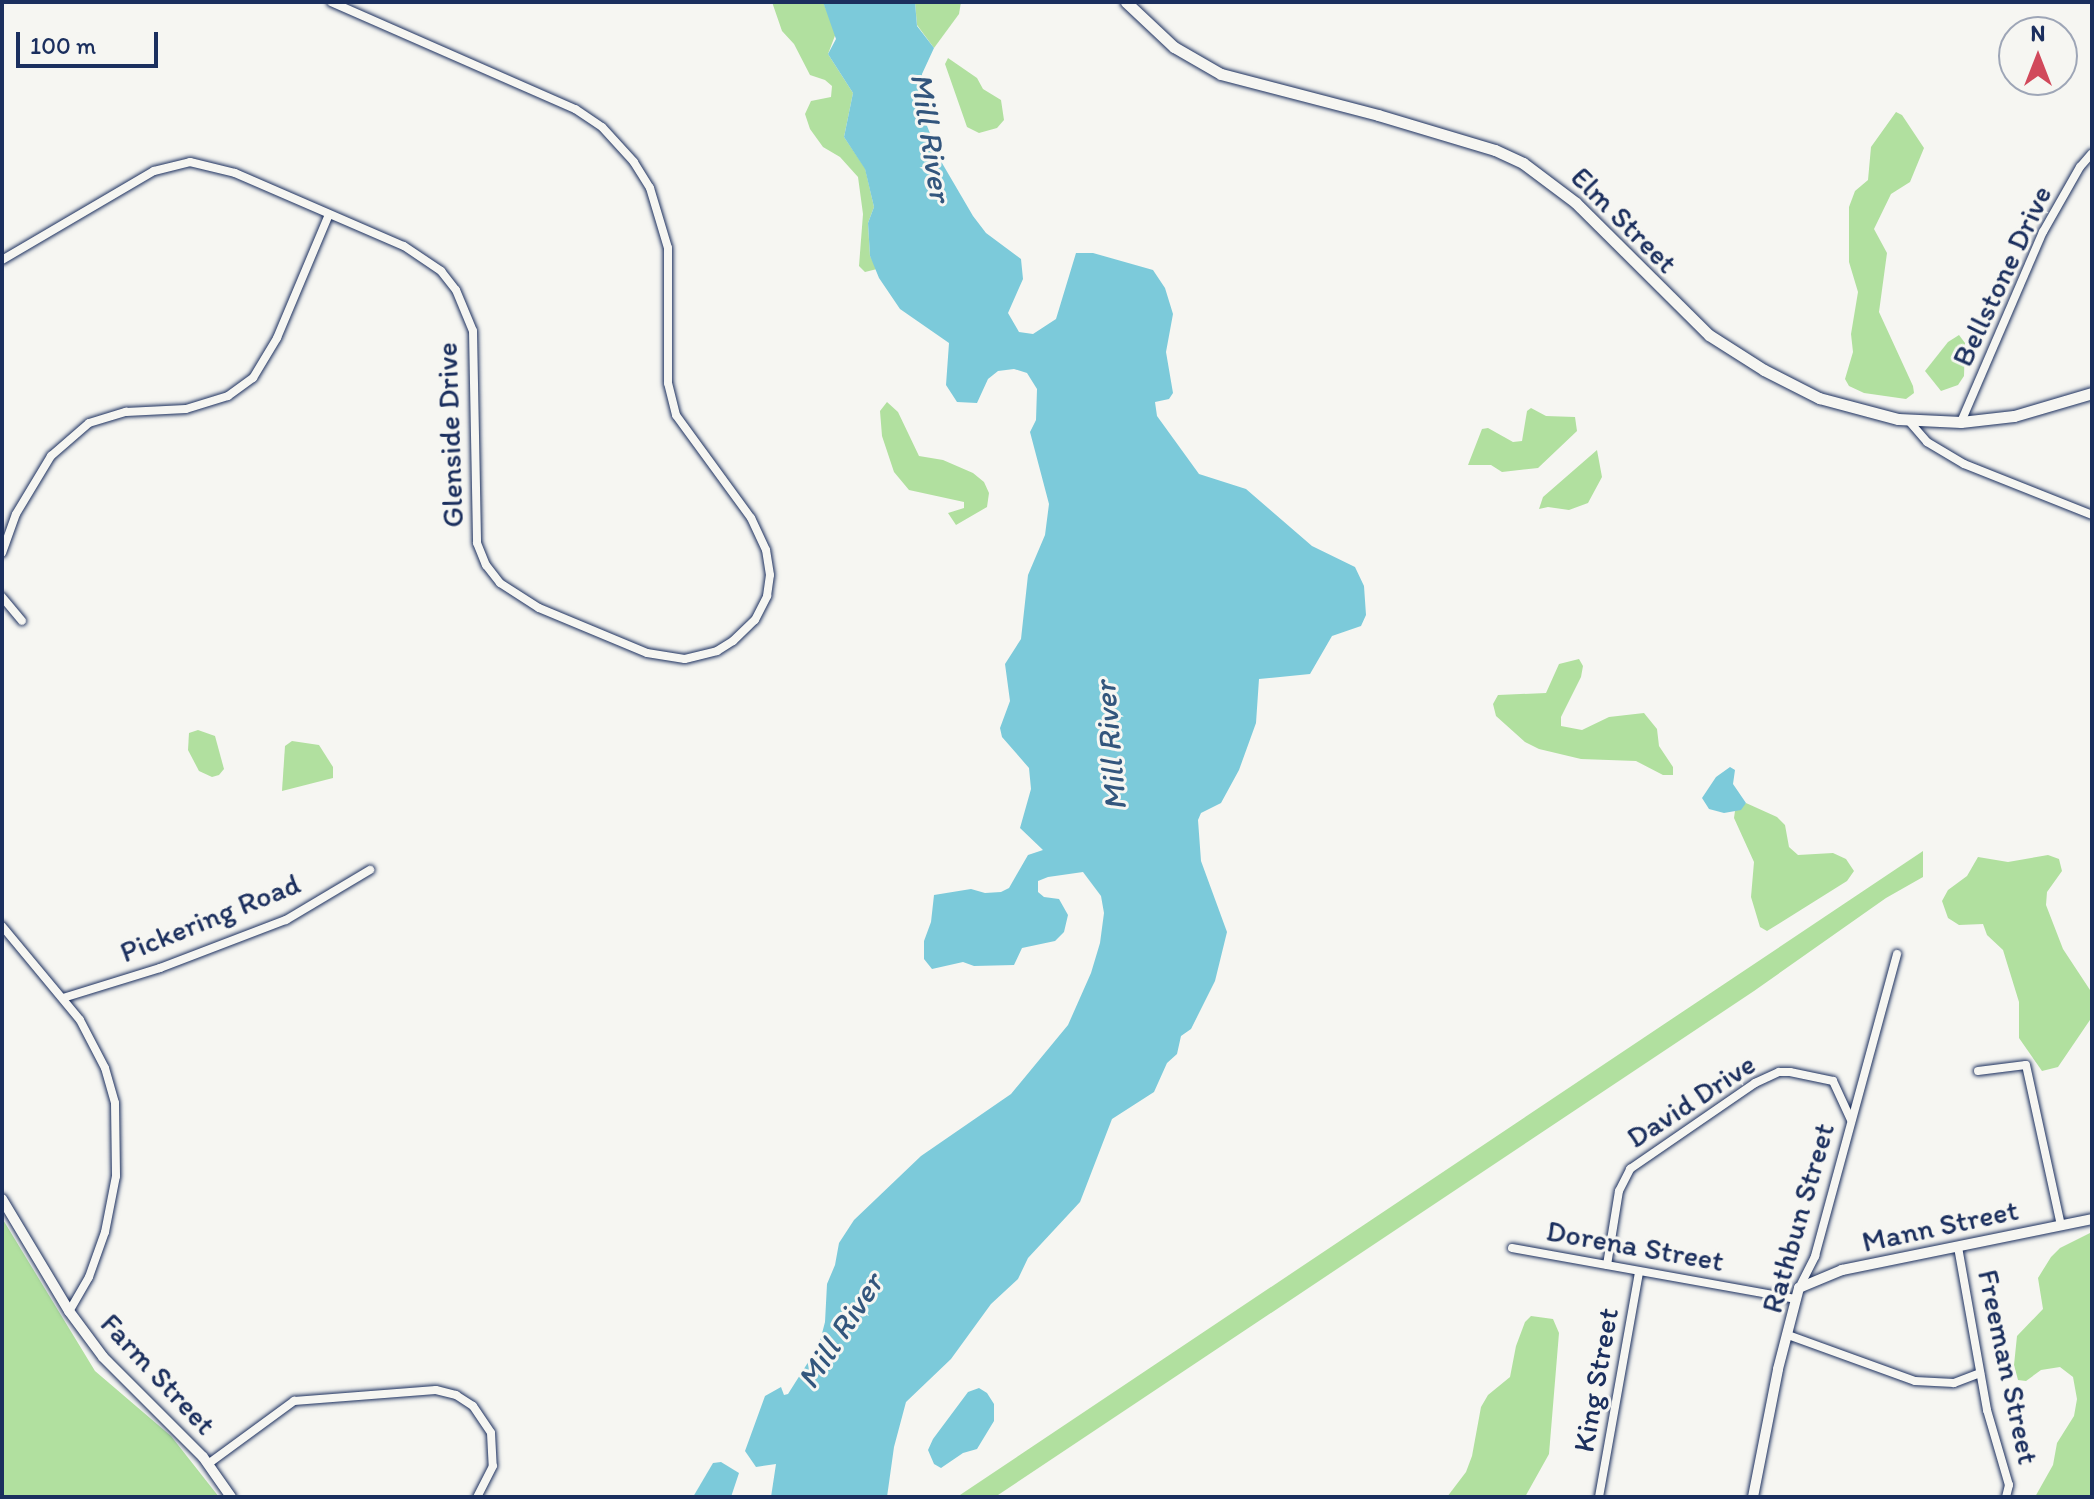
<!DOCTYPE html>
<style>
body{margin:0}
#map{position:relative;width:2094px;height:1499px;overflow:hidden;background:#f6f6f2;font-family:Itim,sans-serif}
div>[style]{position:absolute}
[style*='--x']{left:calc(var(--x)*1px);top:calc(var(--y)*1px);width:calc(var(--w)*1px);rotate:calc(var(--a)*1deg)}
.green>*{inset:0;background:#b1e09f}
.water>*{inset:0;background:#7ccada}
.roads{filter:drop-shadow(0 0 2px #1b2f5e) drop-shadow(0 0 2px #1b2f5e)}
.minor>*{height:8px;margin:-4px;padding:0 4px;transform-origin:4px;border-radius:4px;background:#f6f6f2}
.tertiary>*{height:10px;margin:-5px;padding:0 5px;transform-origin:5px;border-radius:5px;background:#f6f6f2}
.secondary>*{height:11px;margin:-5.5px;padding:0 5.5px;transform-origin:5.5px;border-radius:5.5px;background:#f6f6f2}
span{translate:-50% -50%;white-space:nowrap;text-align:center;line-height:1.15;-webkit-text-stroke:6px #f6f6f2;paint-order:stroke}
.street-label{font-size:30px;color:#1b2f5e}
.water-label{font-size:32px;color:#33567d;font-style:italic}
.frame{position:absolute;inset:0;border:4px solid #1b2f5e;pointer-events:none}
.north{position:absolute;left:1998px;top:16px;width:80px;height:80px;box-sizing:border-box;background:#f6f6f2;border:2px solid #9ea6b7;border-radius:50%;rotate:0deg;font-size:22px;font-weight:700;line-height:32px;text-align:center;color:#1b2f5e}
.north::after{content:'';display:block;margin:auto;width:28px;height:36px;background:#d1495b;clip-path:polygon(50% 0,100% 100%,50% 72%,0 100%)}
.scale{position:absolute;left:16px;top:32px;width:142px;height:36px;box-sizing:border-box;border:4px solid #1b2f5e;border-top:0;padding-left:10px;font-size:24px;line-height:28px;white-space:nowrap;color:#1b2f5e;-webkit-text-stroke:6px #f6f6f2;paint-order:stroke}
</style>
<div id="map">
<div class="green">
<div style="clip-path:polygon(772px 2px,823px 2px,836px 33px,828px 54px,853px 93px,844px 137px,865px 168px,874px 207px,868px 223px,870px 256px,877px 269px,865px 272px,859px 266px,863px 214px,858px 177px,840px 157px,823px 147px,810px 129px,805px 114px,811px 101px,831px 97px,832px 86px,825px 80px,810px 75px,794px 44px,782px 31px)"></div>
<div style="clip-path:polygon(915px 2px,961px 2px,959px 14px,934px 48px,917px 25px)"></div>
<div style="clip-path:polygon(948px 58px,977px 78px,983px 89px,1001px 100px,1004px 120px,997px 128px,979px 133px,967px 127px,945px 64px)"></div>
<div style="clip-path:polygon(1896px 112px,1902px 115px,1924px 148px,1910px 182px,1891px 194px,1874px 229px,1887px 253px,1879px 312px,1913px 386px,1914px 393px,1906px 399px,1864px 393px,1849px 386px,1845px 379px,1853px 352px,1851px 334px,1858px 292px,1849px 262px,1849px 207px,1855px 191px,1868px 180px,1871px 147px)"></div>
<div style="clip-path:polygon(1959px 335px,1965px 343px,1964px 376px,1958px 385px,1941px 391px,1925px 371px,1948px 342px)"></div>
<div style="clip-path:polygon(887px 402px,898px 412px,919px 456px,943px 460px,973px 473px,984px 482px,989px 493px,987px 507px,956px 525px,948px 513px,964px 508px,964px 502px,909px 490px,894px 472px,882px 436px,880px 411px)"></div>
<div style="clip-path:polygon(1531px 408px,1546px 416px,1575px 417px,1577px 431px,1538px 468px,1502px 472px,1491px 465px,1468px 465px,1482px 429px,1488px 428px,1513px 442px,1522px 441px,1527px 411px)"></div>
<div style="clip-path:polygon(1597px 450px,1602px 477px,1588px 503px,1569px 510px,1548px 507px,1539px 509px,1543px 497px)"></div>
<div style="clip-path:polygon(1579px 659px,1583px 666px,1581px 677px,1561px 717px,1561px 726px,1582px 730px,1609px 717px,1644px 713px,1657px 729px,1659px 746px,1673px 767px,1673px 775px,1663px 775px,1636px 761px,1581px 759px,1539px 749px,1525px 742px,1496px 716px,1493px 704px,1498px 695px,1546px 693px,1559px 664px)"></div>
<div style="clip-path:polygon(198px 730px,215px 736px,224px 769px,219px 775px,212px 777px,199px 771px,188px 750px,189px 733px)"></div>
<div style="clip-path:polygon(292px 741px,319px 745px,333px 767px,333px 778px,282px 791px,285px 746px)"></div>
<div style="clip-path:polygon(1746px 803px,1777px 817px,1785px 825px,1789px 847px,1798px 855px,1833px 853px,1846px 859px,1854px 871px,1847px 881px,1767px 931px,1760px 927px,1751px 897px,1754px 862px,1734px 818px,1735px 811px)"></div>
<div style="clip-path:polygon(1923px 851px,1923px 877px,1886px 898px,1754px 991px,995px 1497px,957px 1497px)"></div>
<div style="clip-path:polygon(2048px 855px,2059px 859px,2062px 871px,2047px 892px,2046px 905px,2063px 949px,2092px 993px,2092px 1017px,2058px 1067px,2042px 1071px,2019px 1038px,2019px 1002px,2003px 950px,1987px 935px,1983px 924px,1959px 925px,1948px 918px,1942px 901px,1948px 890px,1967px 876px,1978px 857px,2008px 862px)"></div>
<div style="clip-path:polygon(2px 1218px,95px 1371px,171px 1436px,219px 1497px,2px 1497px)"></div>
<div style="clip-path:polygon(2092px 1232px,2092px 1497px,2035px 1497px,2053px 1465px,2057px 1443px,2074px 1416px,2077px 1399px,2073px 1377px,2060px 1367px,2041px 1370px,2026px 1381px,2018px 1380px,2014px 1365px,2017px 1336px,2043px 1309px,2038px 1278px,2051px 1257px,2060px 1248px)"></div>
<div style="clip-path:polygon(1531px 1316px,1553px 1319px,1559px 1333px,1549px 1454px,1525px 1497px,1447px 1497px,1466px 1472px,1472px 1456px,1481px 1407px,1488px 1395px,1510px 1377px,1516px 1346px,1525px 1322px)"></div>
</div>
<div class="water">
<div style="clip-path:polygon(823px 2px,915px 2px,917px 26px,934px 48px,922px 74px,925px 121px,942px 163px,973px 216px,986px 233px,1021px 259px,1023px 279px,1008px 313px,1019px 332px,1033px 334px,1056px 319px,1076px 253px,1093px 253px,1153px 270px,1165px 288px,1173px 314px,1166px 352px,1173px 393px,1169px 399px,1155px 402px,1157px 416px,1199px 474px,1246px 489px,1312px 546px,1355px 567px,1364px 586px,1366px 615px,1361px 626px,1332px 636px,1310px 674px,1259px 679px,1256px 723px,1239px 770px,1221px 803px,1201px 813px,1198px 820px,1201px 861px,1227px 932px,1215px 981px,1191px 1029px,1181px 1036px,1177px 1054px,1167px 1063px,1154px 1092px,1112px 1119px,1080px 1202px,1028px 1258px,1018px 1279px,991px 1304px,951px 1359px,906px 1402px,894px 1447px,887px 1497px,771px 1497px,776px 1464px,756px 1467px,745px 1451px,765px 1396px,781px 1387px,784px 1395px,788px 1394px,819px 1345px,825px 1322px,827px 1284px,835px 1265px,839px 1243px,854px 1220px,921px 1156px,1011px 1094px,1068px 1025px,1091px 973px,1100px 943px,1104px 913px,1101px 896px,1083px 872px,1048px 877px,1038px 881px,1038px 892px,1044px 897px,1059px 899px,1068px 915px,1064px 932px,1055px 941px,1022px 948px,1014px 965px,974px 966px,963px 962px,932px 969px,924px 959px,924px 941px,931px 922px,934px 895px,971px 889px,985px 893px,1001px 892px,1009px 888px,1028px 855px,1043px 850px,1020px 828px,1031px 789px,1029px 768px,1002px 737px,1000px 728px,1010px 701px,1005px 664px,1021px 639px,1028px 575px,1045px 535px,1049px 504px,1030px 432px,1036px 420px,1037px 389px,1027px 373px,1014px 369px,998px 371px,988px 379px,977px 403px,957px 402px,946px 385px,949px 343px,900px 309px,879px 278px,870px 256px,868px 223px,874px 207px,865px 169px,844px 137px,853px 93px,828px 54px,836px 39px)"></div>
<div style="clip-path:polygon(1730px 767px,1735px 770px,1733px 784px,1746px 803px,1741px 810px,1724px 813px,1709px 809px,1702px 798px,1716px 777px)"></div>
<div style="clip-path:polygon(979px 1388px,987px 1393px,994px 1404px,994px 1421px,977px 1449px,963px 1453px,941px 1468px,934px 1464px,928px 1450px,933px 1439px,968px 1392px)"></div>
<div style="clip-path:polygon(721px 1462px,739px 1473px,731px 1497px,693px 1497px,713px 1463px)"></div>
</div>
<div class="roads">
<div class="minor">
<div style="--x:2;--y:260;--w:176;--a:-30.4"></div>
<div style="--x:154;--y:171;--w:37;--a:-14"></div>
<div style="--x:190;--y:162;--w:46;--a:13.7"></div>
<div style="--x:235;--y:173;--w:184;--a:23.4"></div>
<div style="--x:404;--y:246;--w:45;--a:34"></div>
<div style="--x:441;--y:271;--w:24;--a:52"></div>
<div style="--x:456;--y:290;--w:44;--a:67.5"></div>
<div style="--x:473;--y:331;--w:212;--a:88.9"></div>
<div style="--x:477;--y:543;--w:24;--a:68"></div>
<div style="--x:486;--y:565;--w:23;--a:52"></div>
<div style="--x:500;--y:583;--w:46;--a:32.7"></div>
<div style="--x:539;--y:608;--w:117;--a:22.6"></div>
<div style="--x:647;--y:653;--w:38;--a:9"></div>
<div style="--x:685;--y:659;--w:33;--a:-14"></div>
<div style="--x:717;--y:651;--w:19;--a:-32"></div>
<div style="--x:733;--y:641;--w:30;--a:-44"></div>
<div style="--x:755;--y:620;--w:27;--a:-63"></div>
<div style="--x:767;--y:596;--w:21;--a:-82"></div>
<div style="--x:770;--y:575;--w:25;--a:-99"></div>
<div style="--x:766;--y:550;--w:35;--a:-115"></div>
<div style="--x:751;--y:518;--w:127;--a:-126.1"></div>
<div style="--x:676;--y:415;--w:33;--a:-104"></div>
<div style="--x:668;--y:383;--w:135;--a:-90"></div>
<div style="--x:668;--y:248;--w:63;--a:-106.7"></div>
<div style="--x:650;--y:188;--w:31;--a:-122"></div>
<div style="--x:634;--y:162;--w:47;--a:-132.4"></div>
<div style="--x:602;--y:127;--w:32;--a:-146"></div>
<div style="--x:575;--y:109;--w:266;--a:-156.3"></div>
<div style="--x:1908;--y:420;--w:29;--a:49"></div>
<div style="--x:1927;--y:442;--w:43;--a:30.7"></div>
<div style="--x:1964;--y:464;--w:138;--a:21.7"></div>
<div style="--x:1961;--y:422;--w:207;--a:-66.7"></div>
<div style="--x:2043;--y:232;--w:75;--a:-60.4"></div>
<div style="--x:2080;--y:167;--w:18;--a:-49"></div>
<div style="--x:2;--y:553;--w:41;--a:-70.3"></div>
<div style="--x:16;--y:514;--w:68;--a:-58.9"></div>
<div style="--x:51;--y:456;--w:50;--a:-41"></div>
<div style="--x:89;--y:423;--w:39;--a:-17"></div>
<div style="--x:126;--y:412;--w:60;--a:-2.9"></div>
<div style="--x:186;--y:409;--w:44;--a:-17.2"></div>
<div style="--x:228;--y:396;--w:31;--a:-36"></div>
<div style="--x:253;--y:378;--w:47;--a:-59"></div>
<div style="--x:277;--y:338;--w:134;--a:-67.2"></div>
<div style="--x:2;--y:597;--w:31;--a:50"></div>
<div style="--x:2;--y:926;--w:122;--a:50.3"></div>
<div style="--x:80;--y:1020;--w:54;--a:62.5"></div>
<div style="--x:105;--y:1068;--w:36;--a:74"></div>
<div style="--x:115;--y:1103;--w:73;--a:89.2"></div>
<div style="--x:116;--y:1176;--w:57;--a:101.1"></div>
<div style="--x:105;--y:1232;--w:48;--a:109.6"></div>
<div style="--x:89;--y:1277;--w:39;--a:120"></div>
<div style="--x:63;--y:998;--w:102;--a:-17.2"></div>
<div style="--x:160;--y:968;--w:135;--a:-20.9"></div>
<div style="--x:286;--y:920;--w:98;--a:-30.8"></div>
<div style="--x:1978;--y:1071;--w:48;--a:-7.1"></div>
<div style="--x:2026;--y:1065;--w:164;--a:77.7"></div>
<div style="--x:1958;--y:1247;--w:166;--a:79.9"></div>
<div style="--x:1987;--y:1410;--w:78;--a:73.7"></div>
<div style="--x:2009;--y:1485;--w:12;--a:104"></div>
<div style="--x:1512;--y:1248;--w:289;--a:10.2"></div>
<div style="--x:1607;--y:1265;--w:75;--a:-80.8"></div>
<div style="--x:1619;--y:1191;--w:25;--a:-63"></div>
<div style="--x:1630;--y:1169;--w:152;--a:-34.5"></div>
<div style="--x:1755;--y:1083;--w:26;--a:-25"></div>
<div style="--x:1779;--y:1072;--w:11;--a:0"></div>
<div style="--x:1790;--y:1072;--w:44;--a:11.8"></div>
<div style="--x:1833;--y:1081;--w:43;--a:65.2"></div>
<div style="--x:1799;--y:1288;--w:36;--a:-63"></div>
<div style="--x:1815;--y:1256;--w:313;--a:-74.8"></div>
<div style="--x:1788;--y:1335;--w:135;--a:19.9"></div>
<div style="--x:1915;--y:1381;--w:39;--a:3"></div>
<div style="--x:1954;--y:1383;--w:28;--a:-21"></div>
<div style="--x:208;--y:1464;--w:107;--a:-36.2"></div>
<div style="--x:294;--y:1401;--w:142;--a:-4.4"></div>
<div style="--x:436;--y:1390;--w:21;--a:14"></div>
<div style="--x:456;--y:1395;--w:20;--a:33"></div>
<div style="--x:473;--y:1406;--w:32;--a:56"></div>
<div style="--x:491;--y:1433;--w:33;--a:87"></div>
<div style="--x:493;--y:1466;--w:35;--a:117"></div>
<div style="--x:1599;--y:1497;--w:229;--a:-79.9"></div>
</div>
<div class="tertiary">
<div style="--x:2;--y:1199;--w:131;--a:59.1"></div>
<div style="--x:69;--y:1311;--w:57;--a:53.5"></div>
<div style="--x:103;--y:1357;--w:141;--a:45"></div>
<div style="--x:203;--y:1457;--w:49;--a:55"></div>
<div style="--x:1753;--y:1497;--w:130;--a:-78.9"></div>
<div style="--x:1778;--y:1369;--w:84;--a:-75.5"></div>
<div style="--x:1799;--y:1288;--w:47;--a:-22.7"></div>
<div style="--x:1842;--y:1270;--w:255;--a:-11.5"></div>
</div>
<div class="secondary">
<div style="--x:1126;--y:2;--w:66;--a:43.2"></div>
<div style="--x:1174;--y:47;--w:54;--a:29.9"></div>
<div style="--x:1221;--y:74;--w:162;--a:14.6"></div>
<div style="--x:1378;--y:115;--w:122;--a:16.7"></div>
<div style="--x:1495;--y:150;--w:31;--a:25"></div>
<div style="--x:1523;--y:163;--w:66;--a:37"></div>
<div style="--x:1576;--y:203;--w:187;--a:44.8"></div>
<div style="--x:1709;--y:335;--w:65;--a:32.5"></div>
<div style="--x:1764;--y:370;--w:62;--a:27"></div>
<div style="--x:1819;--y:398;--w:82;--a:14.9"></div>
<div style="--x:1898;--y:419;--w:63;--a:2.7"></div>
<div style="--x:1961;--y:422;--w:53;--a:-6.5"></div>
<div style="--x:2014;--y:416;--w:81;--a:-16.4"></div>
</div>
</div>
<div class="street-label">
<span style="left:1624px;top:220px;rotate:45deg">Elm Street</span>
<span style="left:2002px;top:276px;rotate:-65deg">Bellstone Drive</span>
<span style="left:450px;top:435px;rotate:-92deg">Glenside Drive</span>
<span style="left:210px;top:918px;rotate:-22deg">Pickering Road</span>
<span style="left:1691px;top:1101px;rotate:-33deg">David Drive</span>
<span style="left:1798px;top:1218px;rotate:-74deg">Rathbun Street</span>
<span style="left:1940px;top:1226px;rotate:-12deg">Mann Street</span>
<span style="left:1635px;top:1246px;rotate:10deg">Dorena Street</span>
<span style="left:2008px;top:1367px;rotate:78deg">Freeman Street</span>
<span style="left:158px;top:1374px;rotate:47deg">Farm Street</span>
<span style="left:1596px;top:1380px;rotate:-80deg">King Street</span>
</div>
<div class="water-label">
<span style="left:931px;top:137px;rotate:81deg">Mill River</span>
<span style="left:1110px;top:746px;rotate:-95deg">Mill River</span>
<span style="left:840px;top:1331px;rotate:-57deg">Mill River</span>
</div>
<div class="frame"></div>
<div class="north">N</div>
<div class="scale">100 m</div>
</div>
